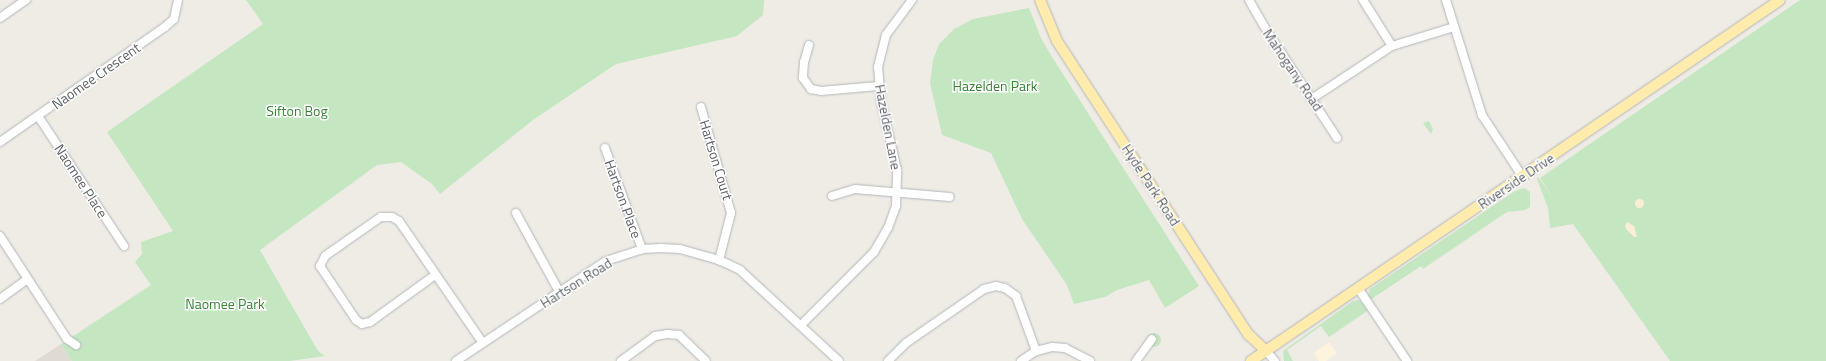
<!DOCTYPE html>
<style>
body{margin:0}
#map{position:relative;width:1826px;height:361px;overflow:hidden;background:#efece5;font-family:"Titillium Web",sans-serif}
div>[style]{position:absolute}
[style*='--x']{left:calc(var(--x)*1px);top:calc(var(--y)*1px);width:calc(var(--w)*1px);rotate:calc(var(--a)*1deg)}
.commercial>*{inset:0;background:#fef3dc}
.education>*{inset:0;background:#dfdbd3}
.green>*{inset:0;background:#c4e7c2}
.round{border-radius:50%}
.sand>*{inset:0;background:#faefd5}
.roads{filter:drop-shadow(0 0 1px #b3b6ba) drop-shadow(0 0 1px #b3b6ba)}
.minor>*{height:8px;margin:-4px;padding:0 4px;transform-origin:4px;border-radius:4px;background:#fff}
.major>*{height:10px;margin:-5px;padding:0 5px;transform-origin:5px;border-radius:5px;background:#ffebab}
span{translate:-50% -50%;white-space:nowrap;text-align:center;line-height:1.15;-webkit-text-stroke:3px #fff;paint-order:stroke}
.street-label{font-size:14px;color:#5d6166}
.park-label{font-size:14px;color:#378435}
</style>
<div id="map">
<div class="commercial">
<div style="clip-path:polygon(1329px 342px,1337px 353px,1326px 361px,1319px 361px,1314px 353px)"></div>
</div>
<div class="education">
<div style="clip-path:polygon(61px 344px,72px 361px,35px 361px)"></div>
</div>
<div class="green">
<div style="clip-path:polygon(246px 0,764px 0,763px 15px,737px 36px,616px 64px,533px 120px,440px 194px,432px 184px,401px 162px,377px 165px,260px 250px,318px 351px,325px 356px,290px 361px,72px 361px,61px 344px,151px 285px,135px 262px,142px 254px,141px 242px,173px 231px,107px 132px,263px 24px)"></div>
<div style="clip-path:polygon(1800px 0,1826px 0,1826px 361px,1670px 361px,1573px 224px,1550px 228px,1548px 208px,1537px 179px,1538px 177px,1553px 197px,1540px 178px)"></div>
<div style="clip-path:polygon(1029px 8px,1041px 38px,1052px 57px,1199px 286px,1165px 308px,1149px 280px,1117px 290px,1105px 297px,1074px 304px,1067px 285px,1022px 219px,991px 153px,942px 135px,930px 83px,933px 60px,939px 44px,954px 29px,973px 19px)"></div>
<div style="clip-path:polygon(1429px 121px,1433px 129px,1431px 134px,1423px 123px)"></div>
<div style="clip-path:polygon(1524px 188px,1530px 192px,1530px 207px,1525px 210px,1507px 212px,1423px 269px,1421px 266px,1370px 300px,1368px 295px,1370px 289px,1515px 191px)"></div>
<div style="clip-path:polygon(1359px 300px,1369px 310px,1329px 337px,1321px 326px,1287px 350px,1293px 361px,1284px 361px,1283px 351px,1353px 301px)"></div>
<div class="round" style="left:1147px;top:333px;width:14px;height:14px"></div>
</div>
<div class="sand">
<div class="round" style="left:1634.5px;top:198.5px;width:9px;height:9px"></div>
<div style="clip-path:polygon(1627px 222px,1634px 226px,1637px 237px,1634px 237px,1627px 230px,1625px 226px)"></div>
</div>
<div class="roads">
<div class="minor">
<div style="--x:1249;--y:0;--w:36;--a:60"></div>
<div style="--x:1267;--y:31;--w:128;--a:56.8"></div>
<div style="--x:1363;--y:0;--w:54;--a:57.8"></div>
<div style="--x:1446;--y:0;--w:121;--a:72.6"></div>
<div style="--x:1482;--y:115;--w:73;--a:56.7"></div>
<div style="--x:0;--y:18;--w:32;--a:-35"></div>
<div style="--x:809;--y:45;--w:18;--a:106"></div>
<div style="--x:804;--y:62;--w:16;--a:94"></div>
<div style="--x:803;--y:78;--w:14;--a:54"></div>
<div style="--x:811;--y:89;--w:10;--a:11"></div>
<div style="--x:821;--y:91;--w:57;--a:-5"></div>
<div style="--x:1313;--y:98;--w:95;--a:-33.4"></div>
<div style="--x:1392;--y:46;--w:65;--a:-17"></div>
<div style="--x:701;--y:107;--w:110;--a:74.2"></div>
<div style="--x:731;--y:213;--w:49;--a:104.3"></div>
<div style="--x:38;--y:116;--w:156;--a:56.5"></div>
<div style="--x:0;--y:142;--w:201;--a:-34.9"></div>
<div style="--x:165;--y:27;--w:12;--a:-42"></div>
<div style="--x:174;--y:19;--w:19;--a:-78"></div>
<div style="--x:605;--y:148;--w:108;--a:69.9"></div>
<div style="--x:832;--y:196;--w:24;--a:-17"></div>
<div style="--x:855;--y:189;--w:95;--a:4.8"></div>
<div style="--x:516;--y:213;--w:91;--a:61.2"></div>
<div style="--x:0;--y:236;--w:123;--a:57"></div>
<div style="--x:67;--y:339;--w:11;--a:34"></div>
<div style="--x:435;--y:275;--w:80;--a:144.1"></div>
<div style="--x:370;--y:322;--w:8;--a:166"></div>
<div style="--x:362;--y:324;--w:7;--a:-146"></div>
<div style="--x:356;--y:320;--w:65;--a:-123.7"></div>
<div style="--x:320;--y:266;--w:11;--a:-63"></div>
<div style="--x:325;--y:256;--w:68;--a:-34.9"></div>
<div style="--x:381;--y:217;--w:11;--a:0"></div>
<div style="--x:392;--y:217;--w:8;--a:30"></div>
<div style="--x:399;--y:221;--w:148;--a:55.5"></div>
<div style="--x:1358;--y:288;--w:88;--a:56.1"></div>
<div style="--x:0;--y:299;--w:34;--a:-36"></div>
<div style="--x:802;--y:324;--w:102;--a:-45"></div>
<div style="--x:874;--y:252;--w:28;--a:-60"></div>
<div style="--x:888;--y:228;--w:23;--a:-70"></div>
<div style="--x:896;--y:206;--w:36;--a:-88"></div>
<div style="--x:897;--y:170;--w:71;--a:-103.1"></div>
<div style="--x:881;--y:101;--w:34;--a:-95"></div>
<div style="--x:878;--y:67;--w:33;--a:-76"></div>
<div style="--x:886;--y:35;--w:44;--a:-53.4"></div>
<div style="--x:1266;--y:351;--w:13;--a:48"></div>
<div style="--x:456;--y:361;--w:180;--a:-33.7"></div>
<div style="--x:606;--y:261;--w:38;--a:-18"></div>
<div style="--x:642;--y:249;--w:19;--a:-3"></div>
<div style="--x:661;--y:248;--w:19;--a:3"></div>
<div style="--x:680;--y:249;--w:41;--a:15.8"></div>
<div style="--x:719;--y:260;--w:23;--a:25"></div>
<div style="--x:740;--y:270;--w:134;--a:42.6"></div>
<div style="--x:621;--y:361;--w:42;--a:-36.3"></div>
<div style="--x:655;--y:336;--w:12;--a:-9"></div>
<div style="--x:667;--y:334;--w:12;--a:5"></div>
<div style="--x:679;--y:335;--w:37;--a:44"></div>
<div style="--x:888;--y:361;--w:25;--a:-45"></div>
<div style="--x:906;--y:343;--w:95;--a:-34.7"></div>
<div style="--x:984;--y:289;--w:12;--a:-14"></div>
<div style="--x:996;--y:286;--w:9;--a:13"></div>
<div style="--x:1005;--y:288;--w:14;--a:36"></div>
<div style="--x:1016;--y:296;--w:59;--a:70"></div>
<div style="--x:1021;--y:361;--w:18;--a:-34"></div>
<div style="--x:1036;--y:351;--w:16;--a:-14"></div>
<div style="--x:1052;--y:347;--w:13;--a:4"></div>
<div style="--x:1065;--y:348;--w:28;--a:27"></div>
<div style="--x:1136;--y:361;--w:27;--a:-54"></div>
</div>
<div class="major">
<div style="--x:1040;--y:0;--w:44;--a:67.5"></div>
<div style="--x:1057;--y:41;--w:350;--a:56.9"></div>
<div style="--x:1248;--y:334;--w:25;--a:43"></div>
<div style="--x:1251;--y:361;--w:640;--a:-34.31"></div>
</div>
</div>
<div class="street-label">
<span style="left:1293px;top:70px;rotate:56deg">Mahogany Road</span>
<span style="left:96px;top:76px;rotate:-35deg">Naomee Crescent</span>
<span style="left:888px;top:127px;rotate:79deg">Hazelden Lane</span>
<span style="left:716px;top:160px;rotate:73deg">Hartson Court</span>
<span style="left:81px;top:181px;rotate:57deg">Naomee Place</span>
<span style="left:1516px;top:181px;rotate:-34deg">Riverside Drive</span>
<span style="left:1151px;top:185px;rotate:57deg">Hyde Park Road</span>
<span style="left:623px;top:199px;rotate:70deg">Hartson Place</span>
<span style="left:576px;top:283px;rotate:-32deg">Hartson Road</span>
</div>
<div class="park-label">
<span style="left:995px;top:86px">Hazelden Park</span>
<span style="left:297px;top:111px">Sifton Bog</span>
<span style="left:225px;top:304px">Naomee Park</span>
</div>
</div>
